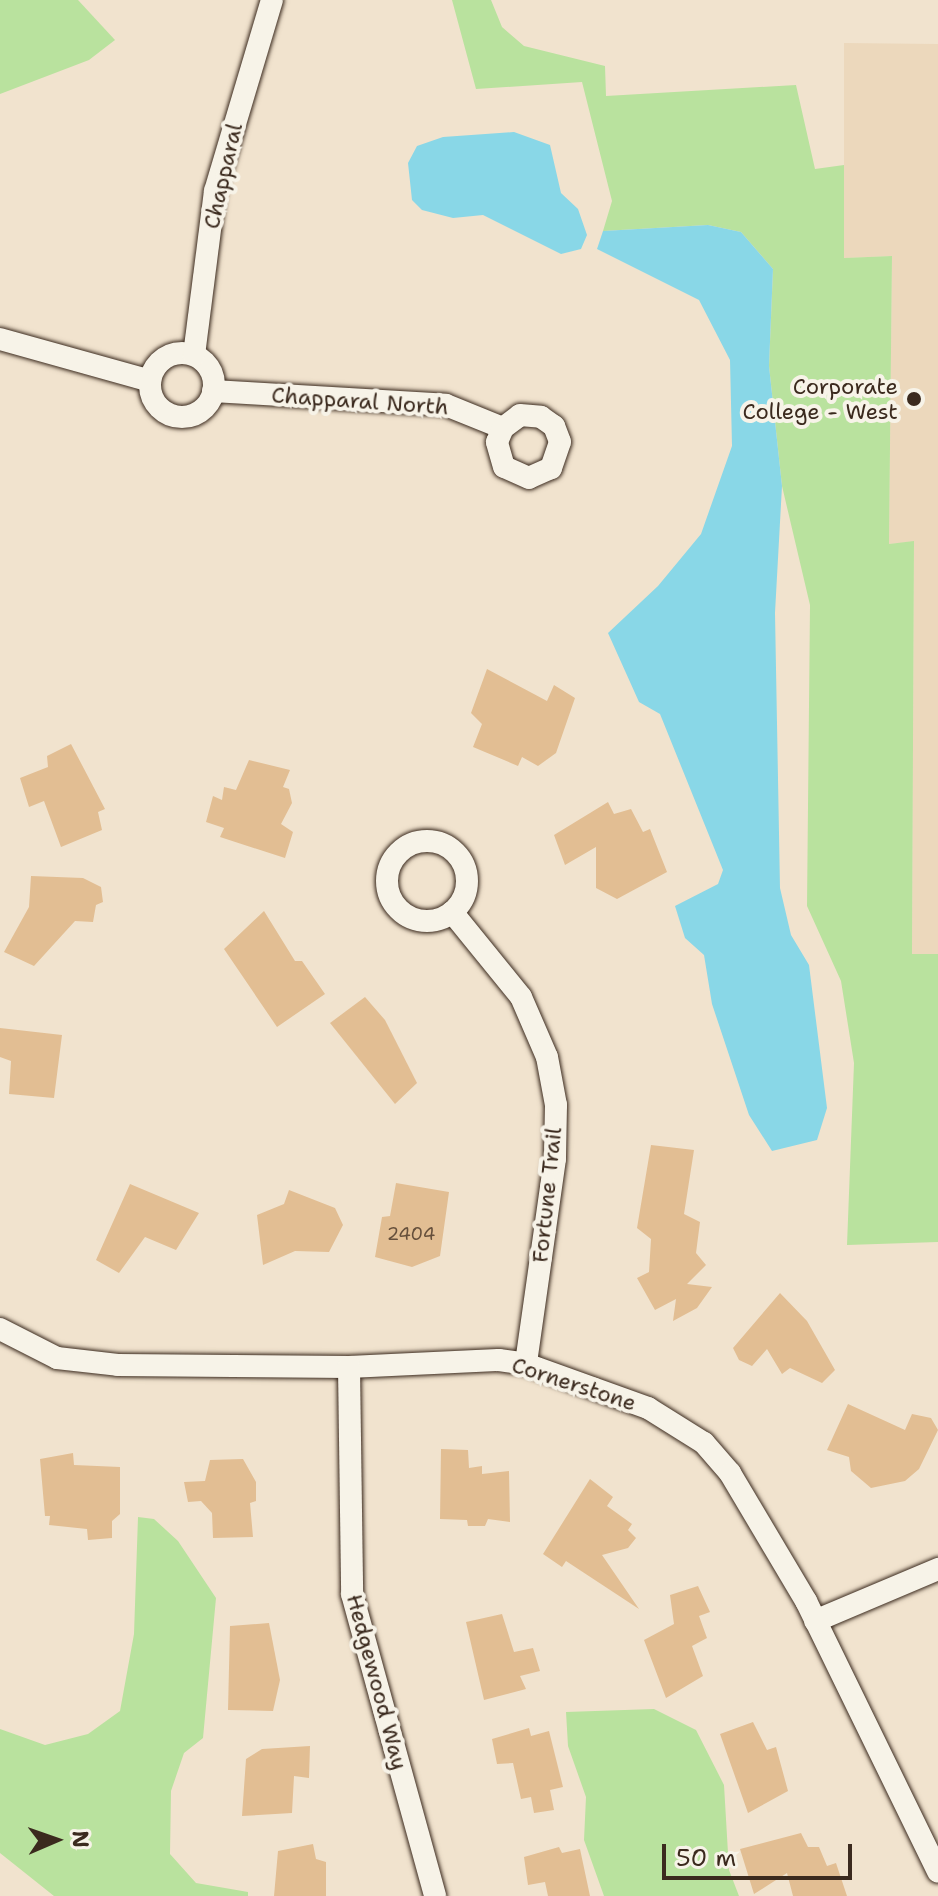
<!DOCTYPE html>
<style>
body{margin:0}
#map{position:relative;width:938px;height:1896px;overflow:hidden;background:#f1e3ce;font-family:"Shantell Sans",sans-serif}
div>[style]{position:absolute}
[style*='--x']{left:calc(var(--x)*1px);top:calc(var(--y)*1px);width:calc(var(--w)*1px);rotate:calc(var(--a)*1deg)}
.built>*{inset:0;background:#ecd8bc}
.green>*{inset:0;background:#b9e29e}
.water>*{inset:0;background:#89d7e7}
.building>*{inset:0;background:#e2be93}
.roads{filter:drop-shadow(0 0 2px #3b2a1e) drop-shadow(0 0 2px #3b2a1e)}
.street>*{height:22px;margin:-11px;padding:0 11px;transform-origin:11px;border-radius:11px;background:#f7f3e8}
.street>.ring{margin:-11px;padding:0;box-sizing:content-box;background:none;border:22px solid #f7f3e8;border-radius:50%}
.dots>*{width:22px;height:22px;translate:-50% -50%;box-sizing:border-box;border:4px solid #f7f3e8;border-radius:50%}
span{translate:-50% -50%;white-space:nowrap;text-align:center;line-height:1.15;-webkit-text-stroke:8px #f7f3e8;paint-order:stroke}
.number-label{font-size:18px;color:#654f3b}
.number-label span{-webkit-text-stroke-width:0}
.street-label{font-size:22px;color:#3b2a1e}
.poi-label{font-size:22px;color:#3b2a1e}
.right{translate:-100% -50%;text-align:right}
.north{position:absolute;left:16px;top:1800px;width:80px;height:80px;-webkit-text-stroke:6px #f7f3e8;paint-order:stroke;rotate:88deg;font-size:22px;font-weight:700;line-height:32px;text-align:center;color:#3b2a1e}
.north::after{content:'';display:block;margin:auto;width:28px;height:36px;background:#3b2a1e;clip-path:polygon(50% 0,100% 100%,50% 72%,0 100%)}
.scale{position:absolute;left:662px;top:1844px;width:190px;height:36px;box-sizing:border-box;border:4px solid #3b2a1e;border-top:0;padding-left:10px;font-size:24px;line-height:28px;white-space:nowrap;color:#3b2a1e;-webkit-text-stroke:6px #f7f3e8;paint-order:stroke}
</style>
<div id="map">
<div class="built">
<div style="clip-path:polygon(844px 43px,938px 44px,938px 954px,912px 954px,914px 542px,889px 544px,892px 256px,844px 258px)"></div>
</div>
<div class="green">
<div style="clip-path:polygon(0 0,78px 0,115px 40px,89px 60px,0 94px)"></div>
<div style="clip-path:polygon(452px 0,491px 0,502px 27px,524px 46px,605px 66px,606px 96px,796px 85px,815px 169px,844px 165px,844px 258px,892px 256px,889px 544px,914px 541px,912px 954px,938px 954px,938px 1242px,847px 1245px,854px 1063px,841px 981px,807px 906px,810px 605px,782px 486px,769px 366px,773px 269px,741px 232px,708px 225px,603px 231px,612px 201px,582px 82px,476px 89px)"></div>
<div style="clip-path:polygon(138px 1517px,154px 1519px,178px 1541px,216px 1598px,203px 1738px,184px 1753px,171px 1791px,170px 1854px,196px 1883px,248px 1892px,248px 1896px,54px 1896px,0 1853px,0 1729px,45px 1745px,88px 1734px,120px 1711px,134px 1634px)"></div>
<div style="clip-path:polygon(654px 1709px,696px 1730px,724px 1785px,729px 1870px,739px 1896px,604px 1896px,584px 1840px,586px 1797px,568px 1746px,566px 1712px)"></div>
</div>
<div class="water">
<div style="clip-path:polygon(514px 132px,550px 145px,561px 193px,578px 209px,587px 235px,581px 249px,561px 254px,483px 215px,453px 218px,422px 210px,412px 200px,408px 163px,417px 146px,443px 137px)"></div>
<div style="clip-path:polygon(708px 225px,741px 232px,773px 269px,769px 366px,782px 486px,775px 613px,780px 888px,791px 935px,809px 965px,827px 1108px,817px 1140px,772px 1151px,749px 1115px,712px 1004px,704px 955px,685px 938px,675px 906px,718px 884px,723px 870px,660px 714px,639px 702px,608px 633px,658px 586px,701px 534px,732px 446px,730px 360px,699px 300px,597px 249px,603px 231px)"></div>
</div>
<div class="building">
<div style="clip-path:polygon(487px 669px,547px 701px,554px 685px,575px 698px,556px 753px,538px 766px,522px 757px,518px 766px,473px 747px,482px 724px,471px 713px)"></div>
<div style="clip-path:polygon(71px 744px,105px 809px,98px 812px,102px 830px,61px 847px,44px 801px,29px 807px,20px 778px,48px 767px,47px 756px)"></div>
<div style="clip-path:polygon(249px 760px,290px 770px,283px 787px,289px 789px,292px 803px,281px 824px,293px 832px,285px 858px,220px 837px,224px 828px,206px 822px,213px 796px,222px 800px,224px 787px,236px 790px)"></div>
<div style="clip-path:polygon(608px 802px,614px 814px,631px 809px,643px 832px,650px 829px,667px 872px,617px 899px,596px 888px,596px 847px,565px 865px,554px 835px)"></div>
<div style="clip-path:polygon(31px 876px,83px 878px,101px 887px,103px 902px,96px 905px,93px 922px,75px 921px,34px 966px,4px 952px,29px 907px)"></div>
<div style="clip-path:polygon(264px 911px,295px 961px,302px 961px,325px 994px,277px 1027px,224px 949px)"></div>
<div style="clip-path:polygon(365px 997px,385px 1020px,417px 1083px,395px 1104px,330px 1023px)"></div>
<div style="clip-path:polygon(0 1028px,62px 1035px,54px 1098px,9px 1094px,11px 1061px,0 1057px)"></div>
<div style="clip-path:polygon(651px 1145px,694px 1150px,684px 1214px,700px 1222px,696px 1253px,706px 1265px,687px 1284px,712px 1287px,697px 1308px,673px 1321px,676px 1299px,655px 1310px,637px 1278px,649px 1272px,651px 1239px,637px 1228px)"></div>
<div style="clip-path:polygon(396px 1183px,449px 1192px,440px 1256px,412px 1267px,375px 1257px,382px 1217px,390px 1216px)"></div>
<div style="clip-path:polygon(130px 1184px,199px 1213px,176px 1250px,145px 1237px,119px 1273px,96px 1260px)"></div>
<div style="clip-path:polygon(289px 1190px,335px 1208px,343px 1225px,329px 1252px,295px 1251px,263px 1265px,257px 1215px,284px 1204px)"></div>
<div style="clip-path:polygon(780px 1293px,807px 1321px,835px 1370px,822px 1383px,790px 1368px,782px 1374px,767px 1349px,752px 1366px,739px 1360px,733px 1348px)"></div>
<div style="clip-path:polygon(848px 1404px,905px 1430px,912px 1414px,931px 1418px,938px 1430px,919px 1469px,905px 1481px,871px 1488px,851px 1471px,849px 1457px,827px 1450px)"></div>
<div style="clip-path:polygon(441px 1449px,468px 1450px,469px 1468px,482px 1466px,482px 1474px,509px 1471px,510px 1522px,488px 1519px,485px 1526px,468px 1526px,467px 1520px,440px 1519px)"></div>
<div style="clip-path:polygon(73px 1453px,74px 1465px,120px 1467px,120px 1514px,112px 1521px,112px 1538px,88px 1540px,87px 1529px,49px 1525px,50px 1516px,45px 1516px,40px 1459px)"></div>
<div style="clip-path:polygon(243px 1459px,256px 1482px,256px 1501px,250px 1503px,253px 1537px,213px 1538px,212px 1513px,201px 1501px,188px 1502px,184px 1482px,205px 1481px,210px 1460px)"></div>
<div style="clip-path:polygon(590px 1479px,613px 1497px,607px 1506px,632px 1524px,628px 1530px,636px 1538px,628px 1548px,602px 1555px,639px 1609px,566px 1561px,562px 1567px,543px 1554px)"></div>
<div style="clip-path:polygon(698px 1586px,710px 1612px,699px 1616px,707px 1638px,692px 1646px,703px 1676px,666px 1698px,644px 1640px,674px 1624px,670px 1595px)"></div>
<div style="clip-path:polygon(502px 1614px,514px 1652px,533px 1648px,540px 1671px,520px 1676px,526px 1689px,484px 1700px,466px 1622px)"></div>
<div style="clip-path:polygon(269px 1623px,280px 1680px,273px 1711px,228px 1710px,230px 1626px)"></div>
<div style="clip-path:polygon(753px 1722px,767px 1750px,776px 1747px,788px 1791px,748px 1813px,720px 1734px)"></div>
<div style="clip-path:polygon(529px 1728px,531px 1736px,549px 1731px,563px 1787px,550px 1790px,554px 1810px,534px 1813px,531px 1797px,521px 1799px,513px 1763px,497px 1764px,492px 1739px)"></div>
<div style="clip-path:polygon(310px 1746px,309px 1778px,294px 1776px,292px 1813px,242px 1816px,246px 1759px,262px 1749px)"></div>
<div style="clip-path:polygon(801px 1833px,808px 1847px,819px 1847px,827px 1866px,836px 1863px,847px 1896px,793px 1896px,787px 1873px,754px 1894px,740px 1849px)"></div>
<div style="clip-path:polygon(313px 1844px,316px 1859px,326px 1862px,326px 1896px,274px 1896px,278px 1851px)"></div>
<div style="clip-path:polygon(559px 1847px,562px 1853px,580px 1849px,590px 1896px,548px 1896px,545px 1882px,528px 1885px,524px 1857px)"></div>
</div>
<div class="roads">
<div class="street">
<div style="--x:0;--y:339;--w:156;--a:15.6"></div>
<div class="ring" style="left:150px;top:353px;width:42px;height:42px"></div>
<div style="--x:194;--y:355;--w:165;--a:-82.7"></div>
<div style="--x:215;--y:191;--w:199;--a:-73.4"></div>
<div style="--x:213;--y:391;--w:233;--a:3.4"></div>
<div style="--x:446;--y:405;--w:61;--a:22"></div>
<div style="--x:503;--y:428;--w:21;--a:-37"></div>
<div style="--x:520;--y:415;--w:21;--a:5"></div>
<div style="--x:541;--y:417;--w:16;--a:35"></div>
<div style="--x:554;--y:426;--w:17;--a:69"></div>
<div style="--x:560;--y:442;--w:28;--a:109"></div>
<div style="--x:551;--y:468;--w:24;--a:156"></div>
<div style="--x:529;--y:478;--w:27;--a:-156"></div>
<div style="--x:504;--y:467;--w:26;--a:-106"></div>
<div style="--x:497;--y:442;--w:15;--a:-67"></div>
<div class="ring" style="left:387px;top:841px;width:58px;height:58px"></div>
<div style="--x:452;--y:912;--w:109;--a:50.9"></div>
<div style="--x:521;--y:997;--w:65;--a:66.6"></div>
<div style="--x:547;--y:1057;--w:49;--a:79.4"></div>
<div style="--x:556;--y:1105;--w:54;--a:91.1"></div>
<div style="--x:555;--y:1159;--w:207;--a:98.1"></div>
<div style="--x:0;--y:1329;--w:64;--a:27"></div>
<div style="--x:57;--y:1358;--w:61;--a:6.5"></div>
<div style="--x:118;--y:1365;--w:231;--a:0.5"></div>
<div style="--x:349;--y:1367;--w:150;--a:-2.7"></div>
<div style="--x:499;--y:1360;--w:27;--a:8"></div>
<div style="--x:526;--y:1364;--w:130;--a:19.8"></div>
<div style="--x:648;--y:1408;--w:66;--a:32"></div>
<div style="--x:704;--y:1443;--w:40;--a:49"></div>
<div style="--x:730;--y:1473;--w:149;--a:59.3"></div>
<div style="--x:806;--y:1601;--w:301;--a:64"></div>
<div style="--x:349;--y:1367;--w:227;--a:89.2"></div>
<div style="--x:352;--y:1594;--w:313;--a:74.6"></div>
<div style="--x:815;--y:1621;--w:134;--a:-22.9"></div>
</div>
</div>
<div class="dots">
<div style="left:914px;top:399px;background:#3b2a1e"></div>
</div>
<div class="number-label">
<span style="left:411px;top:1234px">2404</span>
</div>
<div class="street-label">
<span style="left:223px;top:176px;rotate:-77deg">Chapparal</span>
<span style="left:360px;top:401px;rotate:4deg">Chapparal North</span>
<span style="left:547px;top:1195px;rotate:-84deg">Fortune Trail</span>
<span style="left:574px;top:1384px;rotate:18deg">Cornerstone</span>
<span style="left:377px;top:1682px;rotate:75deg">Hedgewood Way</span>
</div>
<div class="poi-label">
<span class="right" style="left:898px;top:399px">Corporate<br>College - West</span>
</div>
<div class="north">N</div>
<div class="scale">50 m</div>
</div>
